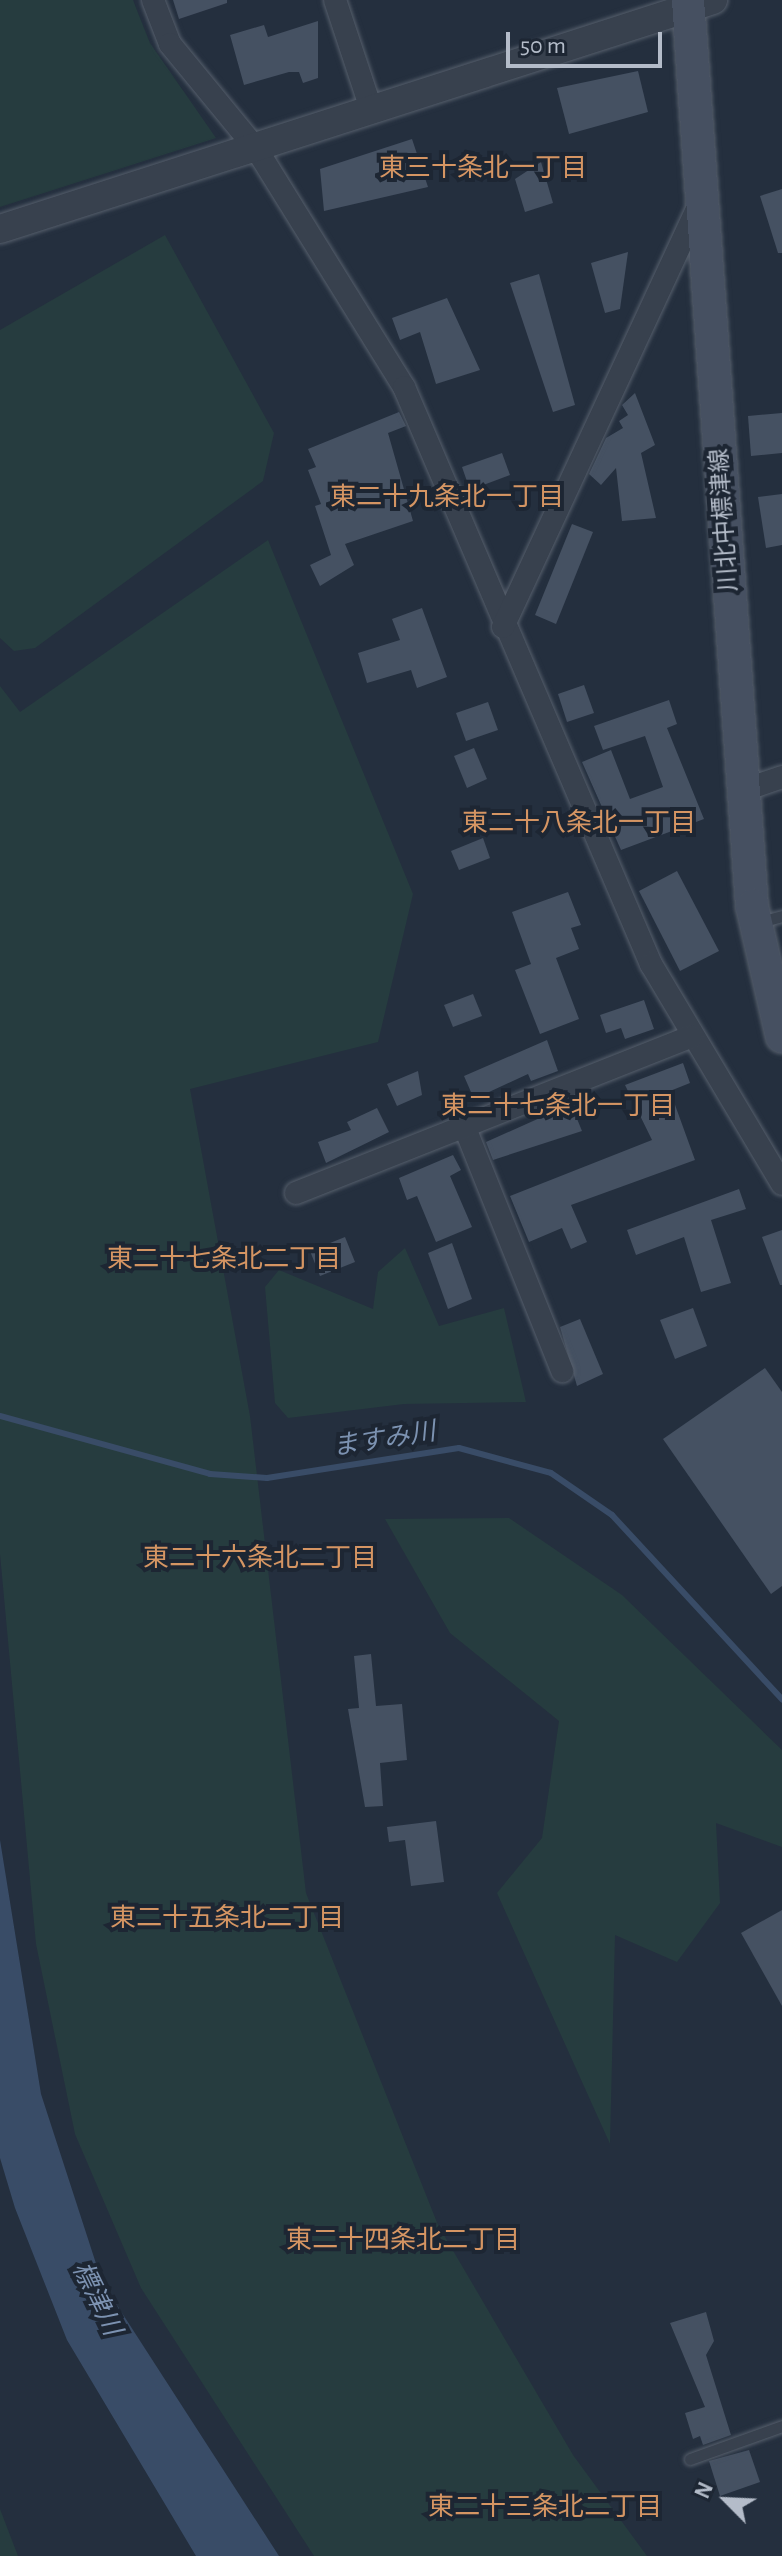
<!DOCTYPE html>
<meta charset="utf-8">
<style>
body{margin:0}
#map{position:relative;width:782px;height:2556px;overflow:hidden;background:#242f3e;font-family:"Alegreya Sans","Noto Sans JP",sans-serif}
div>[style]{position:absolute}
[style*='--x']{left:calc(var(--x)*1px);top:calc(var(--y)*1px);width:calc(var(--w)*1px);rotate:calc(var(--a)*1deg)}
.green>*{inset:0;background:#263c3f}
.water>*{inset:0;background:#394c67}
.stream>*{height:6px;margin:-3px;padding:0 3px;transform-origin:3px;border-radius:3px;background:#394c67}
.building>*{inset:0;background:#455162}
.roads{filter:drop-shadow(0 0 2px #565f6c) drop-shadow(0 0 2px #565f6c)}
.service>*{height:11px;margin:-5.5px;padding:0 5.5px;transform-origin:5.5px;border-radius:5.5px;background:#38414e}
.minor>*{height:22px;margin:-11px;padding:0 11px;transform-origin:11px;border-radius:11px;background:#38414e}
.tertiary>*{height:28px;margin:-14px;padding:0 14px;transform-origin:14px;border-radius:14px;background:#38414e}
.secondary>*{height:32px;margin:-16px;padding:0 16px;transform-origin:16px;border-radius:16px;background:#465061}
span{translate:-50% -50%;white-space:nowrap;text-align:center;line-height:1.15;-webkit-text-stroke:8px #1d2633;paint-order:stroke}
.street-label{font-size:24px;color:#b4bcc9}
.neighbourhood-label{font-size:26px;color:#d59563}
.water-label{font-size:26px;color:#7c92b1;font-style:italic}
.north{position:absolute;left:686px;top:2460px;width:80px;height:80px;-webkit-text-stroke:6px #1d2633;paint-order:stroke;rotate:294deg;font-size:22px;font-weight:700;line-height:32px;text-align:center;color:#b4bcc9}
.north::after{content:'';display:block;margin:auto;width:28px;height:36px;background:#b4bcc9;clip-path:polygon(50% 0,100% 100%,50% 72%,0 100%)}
.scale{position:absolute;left:506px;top:32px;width:156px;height:36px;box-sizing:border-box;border:4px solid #b4bcc9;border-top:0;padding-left:10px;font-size:24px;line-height:28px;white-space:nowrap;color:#b4bcc9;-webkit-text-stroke:6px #1d2633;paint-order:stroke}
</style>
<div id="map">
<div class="green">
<div style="clip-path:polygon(0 0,133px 0,150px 43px,216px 138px,0 207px)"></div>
<div style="clip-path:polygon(165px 235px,274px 433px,263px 481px,35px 648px,14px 651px,0 638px,0 330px)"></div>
<div style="clip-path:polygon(268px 540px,413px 894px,378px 1042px,190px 1089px,250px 1416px,306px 1893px,438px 2225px,573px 2455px,647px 2556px,314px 2556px,141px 2288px,75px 2134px,36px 1944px,0 1554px,0 686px,20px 712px)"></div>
<div style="clip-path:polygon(405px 1248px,439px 1326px,504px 1308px,526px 1402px,404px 1404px,288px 1418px,275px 1403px,265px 1287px,279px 1270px,373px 1309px,378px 1272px)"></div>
<div style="clip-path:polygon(509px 1518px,622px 1595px,782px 1750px,782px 1847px,716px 1823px,720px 1903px,677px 1962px,615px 1935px,610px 2144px,497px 1893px,542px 1838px,559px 1721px,450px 1633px,385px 1519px)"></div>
<div style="clip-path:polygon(0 2509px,18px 2556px,0 2556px)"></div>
</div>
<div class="water">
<div style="clip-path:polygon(0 1840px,41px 2094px,102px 2282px,279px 2556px,196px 2556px,67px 2340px,15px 2208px,0 2158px)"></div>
</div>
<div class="stream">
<div style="--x:0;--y:1416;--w:218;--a:15.4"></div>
<div style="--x:210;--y:1474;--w:57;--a:4"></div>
<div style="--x:267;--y:1478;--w:194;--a:-8.9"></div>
<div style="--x:459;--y:1448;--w:95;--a:15.2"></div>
<div style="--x:551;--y:1473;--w:74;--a:34.5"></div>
<div style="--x:612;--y:1515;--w:251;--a:47.3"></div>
</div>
<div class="building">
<div style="clip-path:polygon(173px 0,227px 0,227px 3px,179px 19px)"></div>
<div style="clip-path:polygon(318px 21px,318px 78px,303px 83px,299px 72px,289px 72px,244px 85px,230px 35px,264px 25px,268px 37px)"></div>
<div style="clip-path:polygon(638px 71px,648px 112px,569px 134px,557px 88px)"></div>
<div style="clip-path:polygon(412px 139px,428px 187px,324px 211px,320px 169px)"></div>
<div style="clip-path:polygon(541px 162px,553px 203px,525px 212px,515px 179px)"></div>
<div style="clip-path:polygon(782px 189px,782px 253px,778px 253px,760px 196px)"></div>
<div style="clip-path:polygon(628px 252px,620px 309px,605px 313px,591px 263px)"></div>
<div style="clip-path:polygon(539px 274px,575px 405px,553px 412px,510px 283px)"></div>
<div style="clip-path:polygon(447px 298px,480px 370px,436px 384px,420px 332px,400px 340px,392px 318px)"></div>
<div style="clip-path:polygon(635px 393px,655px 445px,641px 453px,656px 518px,622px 521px,616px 468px,601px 485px,589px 474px,606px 438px,623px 428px,619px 421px,628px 415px,622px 405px)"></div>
<div style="clip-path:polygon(399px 412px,406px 426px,388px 433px,413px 521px,345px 544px,354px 565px,320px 586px,310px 565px,331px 555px,315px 506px,321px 504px,308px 470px,316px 467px,308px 449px)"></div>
<div style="clip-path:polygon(782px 413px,782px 453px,751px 456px,748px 416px)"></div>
<div style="clip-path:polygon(502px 453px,510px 475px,470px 490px,462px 467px)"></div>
<div style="clip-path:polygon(782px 494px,782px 545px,766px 548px,758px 497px)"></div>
<div style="clip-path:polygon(572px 524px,593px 532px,556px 624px,535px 615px)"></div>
<div style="clip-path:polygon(422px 608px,447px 677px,417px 688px,411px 670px,367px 683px,358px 653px,400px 640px,392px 619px)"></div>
<div style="clip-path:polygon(584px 685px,594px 713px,567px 722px,558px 694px)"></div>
<div style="clip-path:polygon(669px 700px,677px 724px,667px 728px,704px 819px,621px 850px,582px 762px,611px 750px,630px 799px,663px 787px,645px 736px,603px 750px,594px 726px)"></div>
<div style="clip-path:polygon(488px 702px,498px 730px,466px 741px,456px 713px)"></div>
<div style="clip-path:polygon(474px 748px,487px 779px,467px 788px,454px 756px)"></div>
<div style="clip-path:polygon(483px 838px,490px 858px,459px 870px,451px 851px)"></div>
<div style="clip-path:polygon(677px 871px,719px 951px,680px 971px,639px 891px)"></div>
<div style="clip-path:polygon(568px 892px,581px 925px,571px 928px,579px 949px,556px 958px,579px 1019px,540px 1034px,515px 970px,531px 964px,512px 912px)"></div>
<div style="clip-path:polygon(473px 994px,482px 1016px,453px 1027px,444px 1005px)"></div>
<div style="clip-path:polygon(644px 1000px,654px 1029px,625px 1039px,621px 1028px,606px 1033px,600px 1015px)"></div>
<div style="clip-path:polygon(547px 1040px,558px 1071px,531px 1081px,528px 1074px,474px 1099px,464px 1076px)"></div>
<div style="clip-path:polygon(683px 1063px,690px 1083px,670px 1091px,695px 1160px,571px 1205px,587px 1242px,571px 1249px,562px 1228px,529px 1242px,510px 1196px,652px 1140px,625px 1085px)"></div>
<div style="clip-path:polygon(418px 1071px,422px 1095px,397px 1106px,387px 1084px)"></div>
<div style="clip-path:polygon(571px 1104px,582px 1131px,493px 1160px,486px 1142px)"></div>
<div style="clip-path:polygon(377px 1108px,389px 1132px,326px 1163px,318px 1142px,351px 1130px,347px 1122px)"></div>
<div style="clip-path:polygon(453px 1155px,461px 1170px,450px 1176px,472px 1227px,436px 1242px,417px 1196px,407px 1200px,399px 1178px)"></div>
<div style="clip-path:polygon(739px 1189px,746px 1209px,711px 1220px,731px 1283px,701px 1292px,684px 1237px,636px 1255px,627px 1230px)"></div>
<div style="clip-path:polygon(782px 1230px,782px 1285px,780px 1285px,762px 1237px)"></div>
<div style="clip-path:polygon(345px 1237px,355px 1262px,320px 1276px,310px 1251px)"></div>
<div style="clip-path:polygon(452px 1243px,472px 1299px,448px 1309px,428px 1253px)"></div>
<div style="clip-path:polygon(693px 1308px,707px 1346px,675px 1359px,660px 1320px)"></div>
<div style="clip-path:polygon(580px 1319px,603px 1374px,577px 1386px,560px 1327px)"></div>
<div style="clip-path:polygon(765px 1368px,782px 1392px,782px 1586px,771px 1594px,663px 1439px)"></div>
<div style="clip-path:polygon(371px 1654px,376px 1706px,402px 1704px,407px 1760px,380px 1763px,383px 1806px,365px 1807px,348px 1709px,359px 1708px,354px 1656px)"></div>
<div style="clip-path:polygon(436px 1821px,444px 1882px,411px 1886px,405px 1840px,389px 1842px,387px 1827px)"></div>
<div style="clip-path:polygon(782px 1910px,782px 2006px,741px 1933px)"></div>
<div style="clip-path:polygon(706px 2312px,714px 2341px,706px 2355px,731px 2435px,703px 2445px,700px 2436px,693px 2439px,685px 2413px,705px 2407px,670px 2323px)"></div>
<div style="clip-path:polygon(749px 2450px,760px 2482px,720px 2496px,709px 2461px)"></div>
</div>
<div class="roads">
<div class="service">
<div style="--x:760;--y:922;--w:23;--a:-15"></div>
<div style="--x:690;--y:2459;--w:98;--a:-19.7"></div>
</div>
<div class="minor">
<div style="--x:153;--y:0;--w:47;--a:68.9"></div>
<div style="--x:170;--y:44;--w:137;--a:50.6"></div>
<div style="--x:257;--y:150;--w:279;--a:58.2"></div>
<div style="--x:404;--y:387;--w:628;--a:66.83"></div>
<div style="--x:651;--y:964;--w:256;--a:59.2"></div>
<div style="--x:335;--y:0;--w:118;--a:71.7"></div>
<div style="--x:503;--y:627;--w:471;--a:-65.1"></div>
<div style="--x:744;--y:790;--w:40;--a:-18.9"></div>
<div style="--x:465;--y:1128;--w:262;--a:68.2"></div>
<div style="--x:296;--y:1193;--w:425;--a:-21.6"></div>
</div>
<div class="tertiary">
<div style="--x:0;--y:229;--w:749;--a:-17.81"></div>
</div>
<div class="secondary">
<div style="--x:688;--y:0;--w:908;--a:85.96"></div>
<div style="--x:752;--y:906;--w:134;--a:77.1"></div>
</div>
</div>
<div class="street-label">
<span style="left:725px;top:520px;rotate:-94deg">川北中標津線</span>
</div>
<div class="neighbourhood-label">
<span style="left:483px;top:169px">東三十条北一丁目</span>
<span style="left:447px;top:498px">東二十九条北一丁目</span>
<span style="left:579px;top:824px">東二十八条北一丁目</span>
<span style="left:558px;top:1107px">東二十七条北一丁目</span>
<span style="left:224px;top:1260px">東二十七条北二丁目</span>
<span style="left:260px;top:1559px">東二十六条北二丁目</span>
<span style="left:227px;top:1919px">東二十五条北二丁目</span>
<span style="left:403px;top:2241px">東二十四条北二丁目</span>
<span style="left:545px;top:2508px">東二十三条北二丁目</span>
</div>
<div class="water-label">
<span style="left:384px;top:1440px;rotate:-9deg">ますみ川</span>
<span style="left:96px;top:2299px;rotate:64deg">標津川</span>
</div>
<div class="north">N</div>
<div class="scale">50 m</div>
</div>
